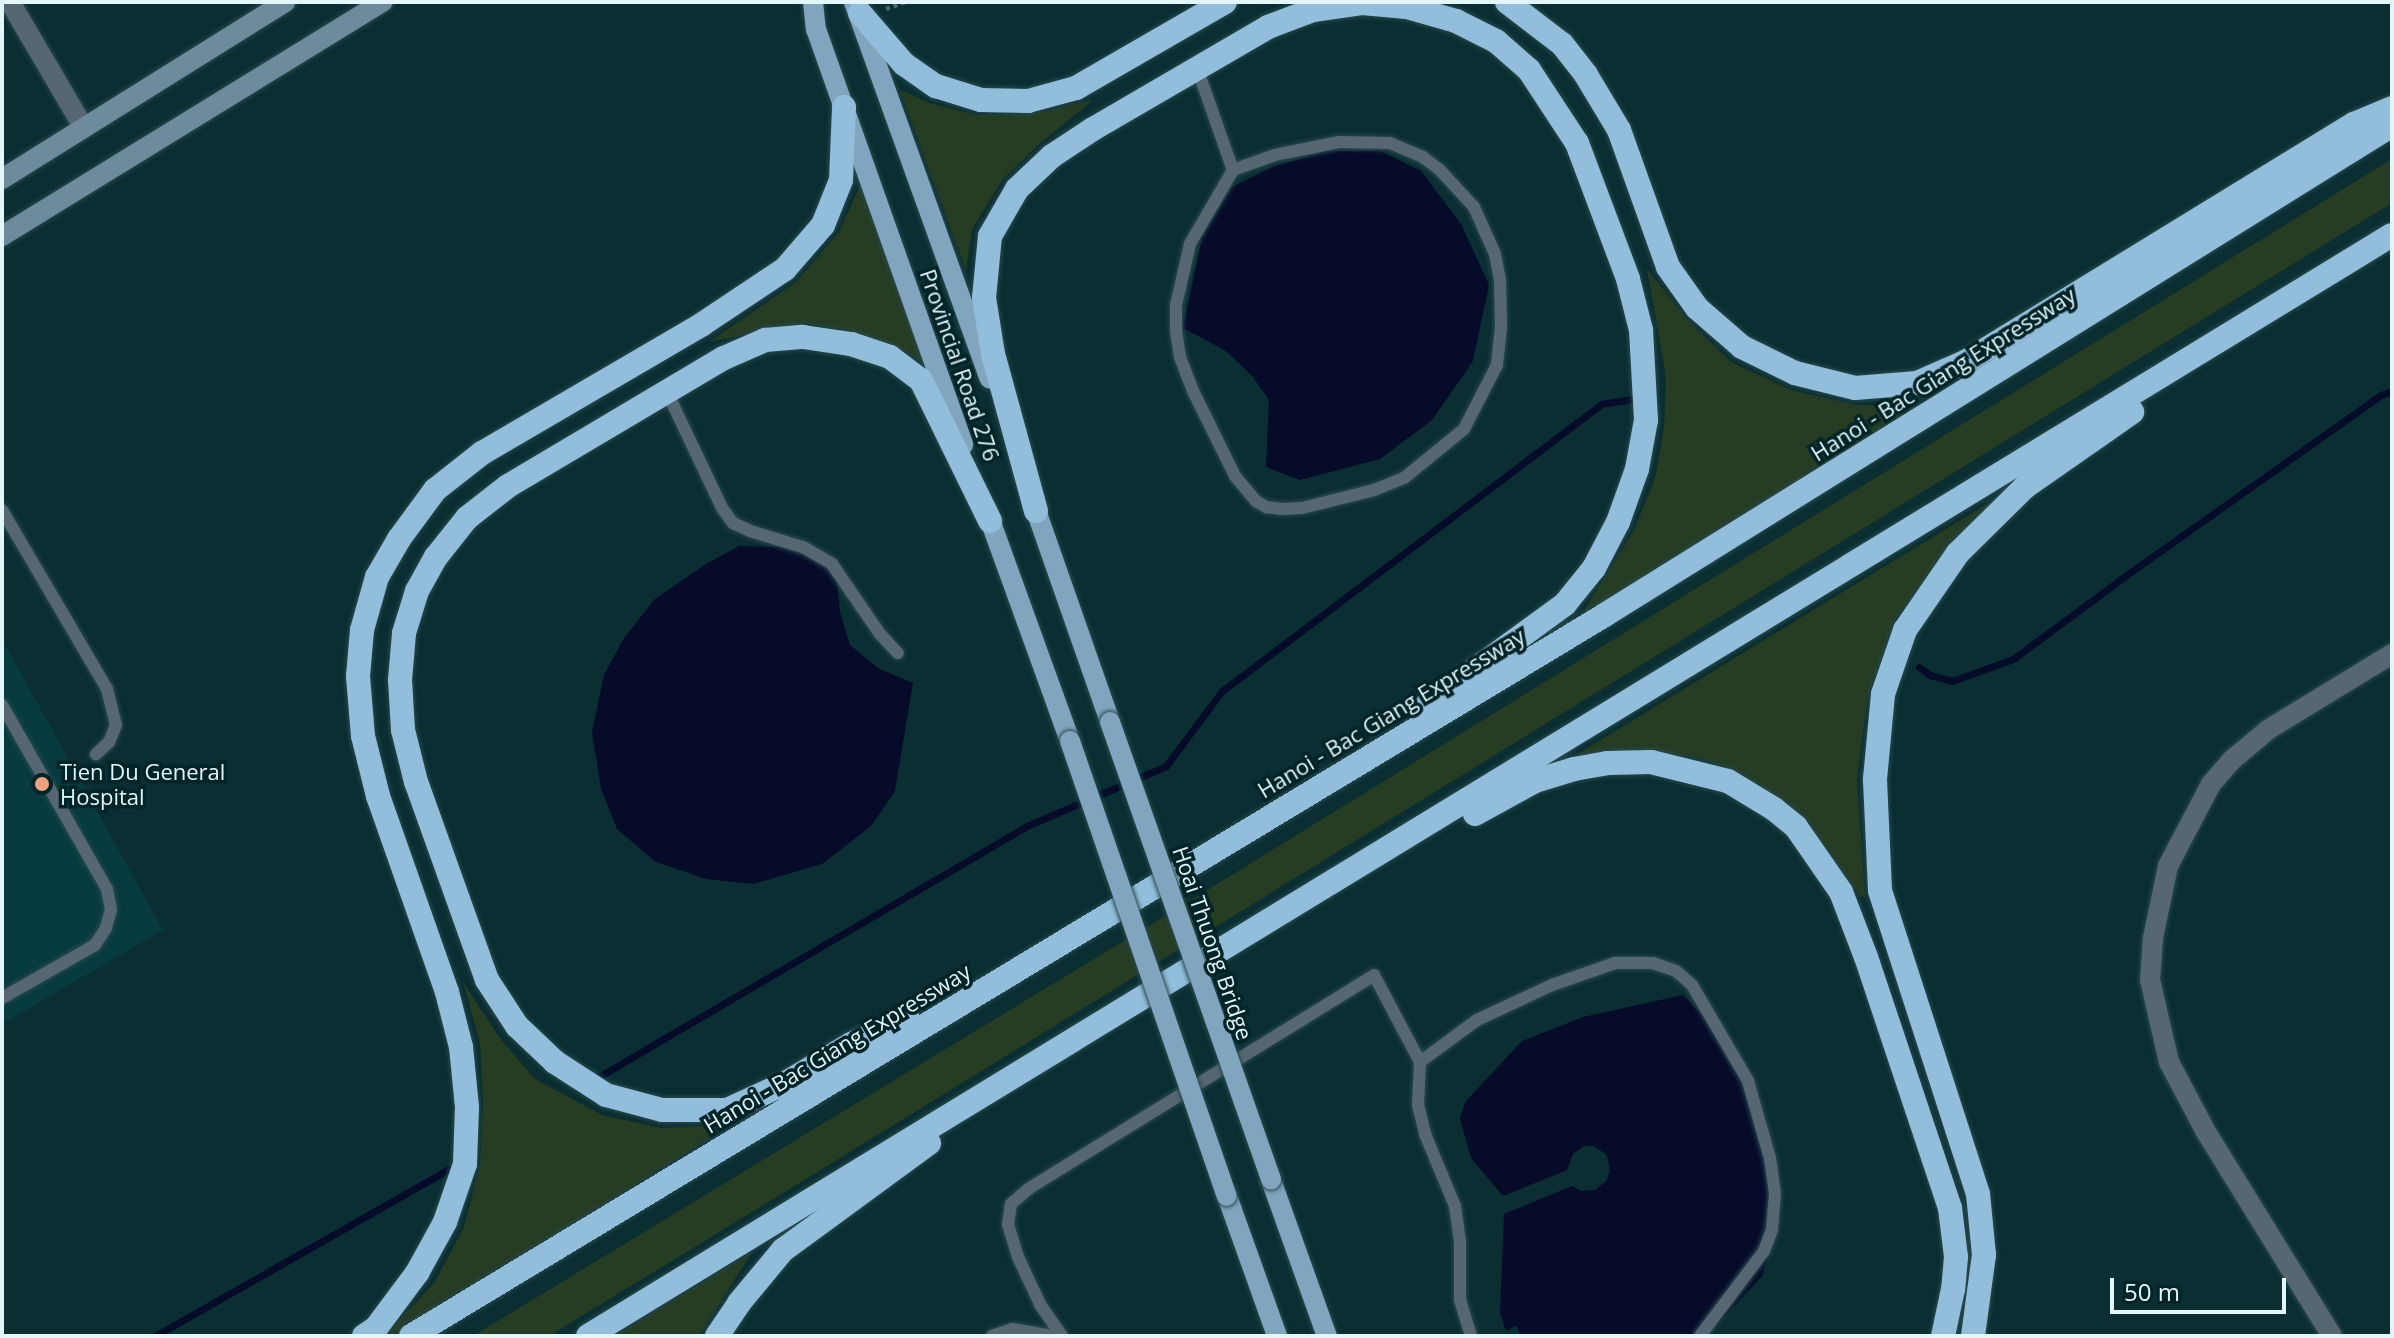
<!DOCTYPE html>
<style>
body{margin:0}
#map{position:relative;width:2394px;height:1338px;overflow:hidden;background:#0a2e32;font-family:"Open Sans",sans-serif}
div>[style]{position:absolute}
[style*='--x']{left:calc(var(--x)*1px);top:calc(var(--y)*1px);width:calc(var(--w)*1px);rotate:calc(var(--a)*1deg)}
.built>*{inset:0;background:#073b40}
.green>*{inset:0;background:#263c23}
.water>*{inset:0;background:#060b2a}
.stream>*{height:7px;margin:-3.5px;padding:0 3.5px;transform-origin:3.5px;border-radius:3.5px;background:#060b2a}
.path>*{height:4px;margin-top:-2px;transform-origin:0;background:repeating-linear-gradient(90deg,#4d6c6f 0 4px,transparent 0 8px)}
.roads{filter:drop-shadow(0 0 2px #284a4e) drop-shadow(0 0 2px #284a4e)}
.lane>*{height:12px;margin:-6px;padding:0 6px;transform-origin:6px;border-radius:6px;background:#566773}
.street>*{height:20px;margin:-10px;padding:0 10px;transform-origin:10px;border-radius:10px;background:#566773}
.secondary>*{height:20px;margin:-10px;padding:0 10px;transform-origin:10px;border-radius:10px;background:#6e8a9d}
.primary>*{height:20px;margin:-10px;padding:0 10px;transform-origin:10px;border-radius:10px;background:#81a5be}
.highway>*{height:24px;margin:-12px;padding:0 12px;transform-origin:12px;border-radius:12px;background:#92bedb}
.bridges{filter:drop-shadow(0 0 2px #284a4e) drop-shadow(0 0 2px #284a4e)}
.primary-bridge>*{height:20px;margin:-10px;padding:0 10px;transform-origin:10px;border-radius:10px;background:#81a5be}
.dots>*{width:22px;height:22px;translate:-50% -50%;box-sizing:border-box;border:4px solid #002428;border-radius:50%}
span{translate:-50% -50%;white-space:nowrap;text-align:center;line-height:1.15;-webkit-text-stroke:7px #002428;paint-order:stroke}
.street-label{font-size:22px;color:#e3f6f9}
.poi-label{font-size:22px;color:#e3f6f9}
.left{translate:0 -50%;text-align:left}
.frame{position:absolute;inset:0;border:4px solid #e3f6f9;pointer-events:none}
.scale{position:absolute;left:2110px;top:1278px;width:176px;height:36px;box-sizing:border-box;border:4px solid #e3f6f9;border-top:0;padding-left:10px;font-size:24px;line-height:28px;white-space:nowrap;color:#e3f6f9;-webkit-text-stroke:6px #002428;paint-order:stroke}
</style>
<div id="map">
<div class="built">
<div style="clip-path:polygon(2px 639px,163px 930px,2px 1024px)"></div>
</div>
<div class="green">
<div style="clip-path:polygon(900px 90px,930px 103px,976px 115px,1031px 114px,1093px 100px,1037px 146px,1003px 179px,972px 229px,966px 271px)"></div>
<div style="clip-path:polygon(2392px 159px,2392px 203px,757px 1209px,549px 1336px,473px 1336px,1206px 891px)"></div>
<div style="clip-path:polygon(861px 171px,929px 365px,854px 331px,802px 323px,709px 342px,796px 282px,839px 232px,859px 188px)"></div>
<div style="clip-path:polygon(1647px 269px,1686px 318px,1731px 362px,1791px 390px,1857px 405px,1926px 405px,1579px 619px,1634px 530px,1655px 478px,1664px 428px,1666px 377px)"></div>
<div style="clip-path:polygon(1995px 499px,1945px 552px,1895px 620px,1868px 696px,1857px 779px,1865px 897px,1861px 897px,1806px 821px,1730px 769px,1701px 758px,1647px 751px,1576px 755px)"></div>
<div style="clip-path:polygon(463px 982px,499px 1037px,535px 1079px,602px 1115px,662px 1128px,733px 1124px,391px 1336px,384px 1336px,434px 1283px,464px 1227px,480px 1165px,483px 1105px,480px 1043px)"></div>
<div style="clip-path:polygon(752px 1252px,699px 1336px,614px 1336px)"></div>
</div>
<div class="water">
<div style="clip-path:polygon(1328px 151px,1380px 151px,1421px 171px,1461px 224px,1489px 285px,1473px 361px,1432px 420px,1380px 459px,1300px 480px,1266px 467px,1269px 400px,1252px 376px,1226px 351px,1183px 328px,1202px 237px,1232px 187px,1275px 166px)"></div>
<div style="clip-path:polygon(739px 546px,778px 547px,815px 558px,837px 578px,840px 612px,850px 645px,878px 668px,913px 683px,895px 791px,871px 826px,822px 864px,753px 884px,706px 879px,656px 862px,617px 829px,601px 788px,592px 732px,604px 675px,624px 638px,655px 599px,706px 564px)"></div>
<div style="clip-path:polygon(1683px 995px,1712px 1025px,1745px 1082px,1767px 1159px,1778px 1223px,1762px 1276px,1707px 1336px,1522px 1336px,1516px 1326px,1506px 1331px,1500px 1313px,1504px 1214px,1572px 1186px,1581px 1191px,1595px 1190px,1606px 1181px,1610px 1171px,1607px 1155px,1594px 1146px,1584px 1146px,1573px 1154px,1567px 1170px,1503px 1196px,1471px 1158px,1460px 1118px,1466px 1101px,1522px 1041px,1583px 1017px)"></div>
</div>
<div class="stream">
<div style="--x:1919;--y:667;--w:14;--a:36"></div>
<div style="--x:1930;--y:675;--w:23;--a:15"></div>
<div style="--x:1952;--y:681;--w:65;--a:-19.8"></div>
<div style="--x:2013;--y:659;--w:143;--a:-36.5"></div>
<div style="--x:2128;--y:574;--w:310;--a:-35.3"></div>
<div style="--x:2381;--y:395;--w:12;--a:-20"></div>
<div style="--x:595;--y:1079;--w:501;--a:-30.36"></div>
<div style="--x:1027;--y:826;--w:151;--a:-23.3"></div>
<div style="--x:1166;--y:766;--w:94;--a:-53.3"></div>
<div style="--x:1222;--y:691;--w:475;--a:-37.1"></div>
<div style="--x:1601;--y:404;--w:31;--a:-9"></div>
<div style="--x:155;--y:1336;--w:346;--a:-29.6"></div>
</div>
<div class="path">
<div style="--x:886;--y:9;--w:21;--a:-19"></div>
</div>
<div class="roads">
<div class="lane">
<div style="--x:1197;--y:68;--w:108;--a:70.6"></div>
<div style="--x:1233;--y:170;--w:86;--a:120.2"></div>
<div style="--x:1190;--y:244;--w:63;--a:102.9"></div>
<div style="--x:1176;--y:305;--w:26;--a:90"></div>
<div style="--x:1176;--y:331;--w:26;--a:81"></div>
<div style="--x:1180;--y:357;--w:36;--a:69"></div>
<div style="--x:1193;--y:391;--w:95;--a:63.7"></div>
<div style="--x:1235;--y:476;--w:33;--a:50"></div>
<div style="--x:1256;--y:501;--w:12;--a:31"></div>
<div style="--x:1266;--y:507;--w:16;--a:7"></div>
<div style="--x:1282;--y:509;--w:20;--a:-3"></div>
<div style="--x:1302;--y:508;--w:74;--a:-14"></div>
<div style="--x:1374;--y:490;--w:32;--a:-22"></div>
<div style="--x:1404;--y:478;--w:77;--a:-39.2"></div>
<div style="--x:1464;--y:429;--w:72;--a:-62.7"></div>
<div style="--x:1497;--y:365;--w:38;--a:-84"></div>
<div style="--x:1501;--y:327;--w:47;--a:-91.2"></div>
<div style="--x:1500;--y:280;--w:26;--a:-101"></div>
<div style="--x:1495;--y:254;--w:51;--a:-114.1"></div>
<div style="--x:1474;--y:207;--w:50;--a:-132.6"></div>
<div style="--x:1440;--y:170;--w:21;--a:-143"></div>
<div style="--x:1423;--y:157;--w:36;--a:-157"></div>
<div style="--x:1390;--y:143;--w:51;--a:-178.9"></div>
<div style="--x:1339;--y:142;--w:65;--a:168.5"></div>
<div style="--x:1275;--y:155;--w:45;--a:160.3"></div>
<div style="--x:667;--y:392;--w:128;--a:64.6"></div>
<div style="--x:722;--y:508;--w:19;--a:54"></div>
<div style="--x:733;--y:523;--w:19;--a:25"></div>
<div style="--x:750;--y:531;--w:55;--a:16.8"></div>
<div style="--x:803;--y:547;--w:34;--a:30"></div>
<div style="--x:832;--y:564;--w:85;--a:55.6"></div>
<div style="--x:880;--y:634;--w:26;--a:47"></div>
<div style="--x:2;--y:510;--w:208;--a:59.6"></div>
<div style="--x:107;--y:689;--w:37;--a:76"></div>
<div style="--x:116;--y:725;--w:18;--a:112"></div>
<div style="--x:109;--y:742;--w:18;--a:137"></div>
<div style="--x:2;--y:705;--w:212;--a:60.3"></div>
<div style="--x:107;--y:889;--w:21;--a:79"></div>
<div style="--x:111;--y:910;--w:19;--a:106"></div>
<div style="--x:106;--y:928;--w:20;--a:123"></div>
<div style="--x:95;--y:945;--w:107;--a:150.3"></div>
<div style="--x:1420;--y:1062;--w:71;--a:-36.4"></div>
<div style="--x:1477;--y:1020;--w:83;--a:-25"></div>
<div style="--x:1552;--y:985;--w:67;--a:-19.2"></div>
<div style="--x:1615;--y:963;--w:38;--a:0"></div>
<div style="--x:1653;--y:963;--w:24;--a:19"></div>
<div style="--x:1676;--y:971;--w:21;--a:41"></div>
<div style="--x:1692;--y:985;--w:111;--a:59.7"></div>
<div style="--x:1748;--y:1081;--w:80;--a:74.1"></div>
<div style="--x:1770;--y:1158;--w:36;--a:82"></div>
<div style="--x:1775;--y:1194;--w:36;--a:95"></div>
<div style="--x:1772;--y:1230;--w:22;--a:111"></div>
<div style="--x:1764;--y:1251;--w:106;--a:127"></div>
<div style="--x:992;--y:1336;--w:21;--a:-19"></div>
<div style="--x:1012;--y:1329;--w:43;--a:9.5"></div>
<div style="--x:1062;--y:1336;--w:39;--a:-125"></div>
<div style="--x:1040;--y:1304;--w:52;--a:-115.1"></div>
<div style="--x:1018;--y:1257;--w:34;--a:-107"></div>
<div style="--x:1008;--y:1225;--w:21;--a:-82"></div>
<div style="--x:1011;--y:1204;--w:23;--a:-41"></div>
<div style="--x:1028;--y:1189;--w:407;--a:-31.7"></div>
<div style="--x:1374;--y:975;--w:98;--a:62.1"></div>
<div style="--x:1420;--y:1062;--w:43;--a:92.7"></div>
<div style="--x:1418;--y:1105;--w:30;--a:76"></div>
<div style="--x:1425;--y:1134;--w:78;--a:67.4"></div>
<div style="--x:1455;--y:1206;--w:35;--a:82"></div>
<div style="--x:1460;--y:1241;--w:59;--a:90"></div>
<div style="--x:1460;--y:1300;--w:38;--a:73"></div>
</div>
<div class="street">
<div style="--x:10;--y:2;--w:146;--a:59.6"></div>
<div style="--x:2332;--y:1336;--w:242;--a:-121.7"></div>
<div style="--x:2205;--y:1130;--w:77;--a:-117.9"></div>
<div style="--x:2169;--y:1062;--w:84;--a:-103"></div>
<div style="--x:2150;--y:980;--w:42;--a:-85.9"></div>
<div style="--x:2153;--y:938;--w:74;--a:-78.2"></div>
<div style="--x:2168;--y:866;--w:93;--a:-62.3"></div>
<div style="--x:2211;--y:784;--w:32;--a:-49"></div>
<div style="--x:2232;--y:760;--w:48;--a:-40"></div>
<div style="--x:2269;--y:729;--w:144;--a:-31.4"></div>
</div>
<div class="secondary">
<div style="--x:2;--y:179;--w:334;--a:-32"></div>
<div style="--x:2;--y:236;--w:447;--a:-31.6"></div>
</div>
<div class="primary">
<div style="--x:813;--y:2;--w:27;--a:84"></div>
<div style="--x:816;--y:29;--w:441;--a:70.5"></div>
<div style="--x:854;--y:2;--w:400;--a:70.2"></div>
<div style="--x:1032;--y:499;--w:236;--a:70.7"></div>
<div style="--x:986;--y:509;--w:247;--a:70.1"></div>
<div style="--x:1271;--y:1180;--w:166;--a:70.3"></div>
<div style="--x:1227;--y:1196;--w:149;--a:70.3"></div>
</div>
<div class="highway">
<div style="--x:1507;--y:2;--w:69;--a:37.4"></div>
<div style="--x:1562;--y:44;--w:39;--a:52"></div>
<div style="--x:1586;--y:75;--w:64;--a:59"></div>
<div style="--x:1619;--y:130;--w:145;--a:70.3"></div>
<div style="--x:1668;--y:267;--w:50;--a:54.7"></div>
<div style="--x:1697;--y:308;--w:60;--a:40.9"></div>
<div style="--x:1742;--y:347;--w:59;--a:26.1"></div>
<div style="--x:1795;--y:373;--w:62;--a:14"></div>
<div style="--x:1855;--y:388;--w:62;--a:-4.6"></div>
<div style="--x:1917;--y:383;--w:55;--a:-23.7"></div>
<div style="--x:1967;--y:361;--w:454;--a:-31.5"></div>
<div style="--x:2354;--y:124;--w:41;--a:-22.8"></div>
<div style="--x:860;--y:13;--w:67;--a:49.2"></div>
<div style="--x:904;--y:64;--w:39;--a:35"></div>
<div style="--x:936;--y:86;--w:47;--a:17.3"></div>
<div style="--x:981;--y:100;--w:47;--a:1.2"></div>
<div style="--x:1028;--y:101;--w:50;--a:-15.2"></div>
<div style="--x:1076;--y:88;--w:172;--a:-30"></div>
<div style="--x:1036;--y:511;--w:163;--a:-105.3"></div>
<div style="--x:993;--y:354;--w:57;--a:-99.1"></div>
<div style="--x:984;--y:298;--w:62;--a:-84.5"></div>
<div style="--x:990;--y:236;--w:54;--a:-60.1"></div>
<div style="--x:1017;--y:189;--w:48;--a:-43.3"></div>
<div style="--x:1052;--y:156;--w:49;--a:-33.4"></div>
<div style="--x:1093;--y:129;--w:203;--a:-30.2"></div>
<div style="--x:1268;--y:27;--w:48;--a:-20.7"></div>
<div style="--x:1313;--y:10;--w:49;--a:-8.1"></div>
<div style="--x:1362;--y:3;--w:45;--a:5.1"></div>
<div style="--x:1407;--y:7;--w:51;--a:15.9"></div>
<div style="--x:1456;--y:21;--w:45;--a:26.6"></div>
<div style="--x:1496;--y:41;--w:44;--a:41.3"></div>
<div style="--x:1529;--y:70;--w:87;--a:56.7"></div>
<div style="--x:1577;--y:143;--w:145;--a:69.4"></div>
<div style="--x:1628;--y:279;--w:53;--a:75.7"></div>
<div style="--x:1641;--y:330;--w:90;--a:86.8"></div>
<div style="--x:1646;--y:420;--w:50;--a:100.4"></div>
<div style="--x:1637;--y:469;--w:56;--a:109.7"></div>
<div style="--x:1618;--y:522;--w:52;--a:117.6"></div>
<div style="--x:1594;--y:568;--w:46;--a:128.9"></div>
<div style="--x:1565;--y:604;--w:175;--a:143.9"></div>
<div style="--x:1475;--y:814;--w:68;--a:-28.8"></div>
<div style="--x:1535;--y:781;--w:41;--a:-17.1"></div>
<div style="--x:1574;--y:769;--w:35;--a:-10"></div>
<div style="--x:1608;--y:763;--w:43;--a:-1.3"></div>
<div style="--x:1651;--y:762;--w:79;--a:13.9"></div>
<div style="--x:1728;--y:781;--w:54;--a:31.3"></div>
<div style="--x:1774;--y:809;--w:28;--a:39"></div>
<div style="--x:1796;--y:827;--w:79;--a:55.3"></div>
<div style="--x:1841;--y:892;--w:70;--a:69"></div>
<div style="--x:1866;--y:957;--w:265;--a:71.5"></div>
<div style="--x:1950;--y:1208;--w:49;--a:83"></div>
<div style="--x:1956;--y:1257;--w:32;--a:95"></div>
<div style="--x:1953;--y:1289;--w:48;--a:102"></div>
<div style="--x:908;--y:1019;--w:62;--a:156.3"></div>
<div style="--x:851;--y:1044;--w:78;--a:149.2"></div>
<div style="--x:784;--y:1084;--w:63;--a:155.5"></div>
<div style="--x:727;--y:1110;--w:65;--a:180"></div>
<div style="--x:662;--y:1110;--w:58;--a:-165"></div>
<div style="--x:606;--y:1095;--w:61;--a:-147.1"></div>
<div style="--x:555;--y:1062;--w:52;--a:-136.5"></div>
<div style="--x:517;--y:1026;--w:55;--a:-123.1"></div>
<div style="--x:487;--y:980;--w:210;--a:-109.7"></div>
<div style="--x:416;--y:782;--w:54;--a:-104"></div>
<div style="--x:403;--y:730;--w:50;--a:-93.4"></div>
<div style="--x:400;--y:680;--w:47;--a:-85.1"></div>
<div style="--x:404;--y:633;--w:44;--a:-72.8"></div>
<div style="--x:417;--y:591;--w:39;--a:-61"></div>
<div style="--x:436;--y:557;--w:50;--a:-51.5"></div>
<div style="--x:467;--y:518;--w:52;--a:-38"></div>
<div style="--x:508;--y:486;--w:251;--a:-30.7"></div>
<div style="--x:724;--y:358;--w:45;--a:-23.7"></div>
<div style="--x:765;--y:340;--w:38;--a:-5"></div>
<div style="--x:803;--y:337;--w:49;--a:8.3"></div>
<div style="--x:851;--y:344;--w:41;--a:18.4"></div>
<div style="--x:890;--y:357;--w:39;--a:37"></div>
<div style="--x:921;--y:380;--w:157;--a:63.9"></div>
<div style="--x:364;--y:1336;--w:14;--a:-34"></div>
<div style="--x:376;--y:1328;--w:69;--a:-53.3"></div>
<div style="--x:417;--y:1273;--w:58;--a:-61.2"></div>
<div style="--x:445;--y:1222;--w:61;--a:-71"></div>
<div style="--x:465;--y:1164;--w:57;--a:-88"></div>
<div style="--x:467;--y:1107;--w:60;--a:-95.7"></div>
<div style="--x:461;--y:1047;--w:57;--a:-104.3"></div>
<div style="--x:447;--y:992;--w:208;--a:-109.4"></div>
<div style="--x:378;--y:796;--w:62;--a:-104"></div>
<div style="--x:363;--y:736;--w:60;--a:-94.8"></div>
<div style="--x:358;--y:676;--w:46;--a:-85"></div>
<div style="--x:362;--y:630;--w:55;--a:-74.2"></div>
<div style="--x:377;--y:577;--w:44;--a:-59.9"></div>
<div style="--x:399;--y:539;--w:61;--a:-53.7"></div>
<div style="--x:435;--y:490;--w:60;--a:-38.2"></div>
<div style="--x:482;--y:453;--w:254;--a:-30.3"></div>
<div style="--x:701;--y:325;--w:101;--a:-33.7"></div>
<div style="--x:785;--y:269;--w:58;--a:-49.2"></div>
<div style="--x:823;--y:225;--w:48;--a:-68.2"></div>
<div style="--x:841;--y:180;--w:73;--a:-87.6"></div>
<div style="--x:411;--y:1336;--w:1393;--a:-31.13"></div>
<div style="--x:1603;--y:616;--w:929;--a:-31.89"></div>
<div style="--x:588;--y:1336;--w:2113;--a:-31.4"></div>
<div style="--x:717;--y:1336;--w:40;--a:-56"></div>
<div style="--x:739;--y:1303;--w:69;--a:-50.3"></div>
<div style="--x:783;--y:1250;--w:181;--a:-36.2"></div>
<div style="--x:1973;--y:1336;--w:82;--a:-82.3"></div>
<div style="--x:1984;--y:1255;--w:61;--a:-95.6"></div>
<div style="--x:1978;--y:1194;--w:319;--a:-107.9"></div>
<div style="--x:1880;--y:890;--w:111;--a:-92.6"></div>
<div style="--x:1875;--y:779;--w:85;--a:-84.6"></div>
<div style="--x:1883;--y:694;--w:68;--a:-71"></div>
<div style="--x:1905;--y:630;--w:93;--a:-55.5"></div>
<div style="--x:1958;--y:553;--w:94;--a:-44.6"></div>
<div style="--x:2025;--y:487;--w:131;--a:-35"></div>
</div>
</div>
<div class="bridges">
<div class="primary-bridge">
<div style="--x:1110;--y:722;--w:485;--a:70.6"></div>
<div style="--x:1070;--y:741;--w:481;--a:71"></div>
</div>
</div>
<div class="dots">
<div style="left:42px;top:784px;background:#f1a17c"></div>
</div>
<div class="street-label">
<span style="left:960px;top:365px;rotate:71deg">Provincial Road 276</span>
<span style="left:1943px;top:374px;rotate:-32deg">Hanoi - Bac Giang Expressway</span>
<span style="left:1391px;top:713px;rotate:-31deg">Hanoi - Bac Giang Expressway</span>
<span style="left:1213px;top:943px;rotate:71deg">Hoai Thuong Bridge</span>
<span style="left:837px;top:1048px;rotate:-31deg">Hanoi - Bac Giang Expressway</span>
</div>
<div class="poi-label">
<span class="left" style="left:60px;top:784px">Tien Du General<br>Hospital</span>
</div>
<div class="frame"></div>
<div class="scale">50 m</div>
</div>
